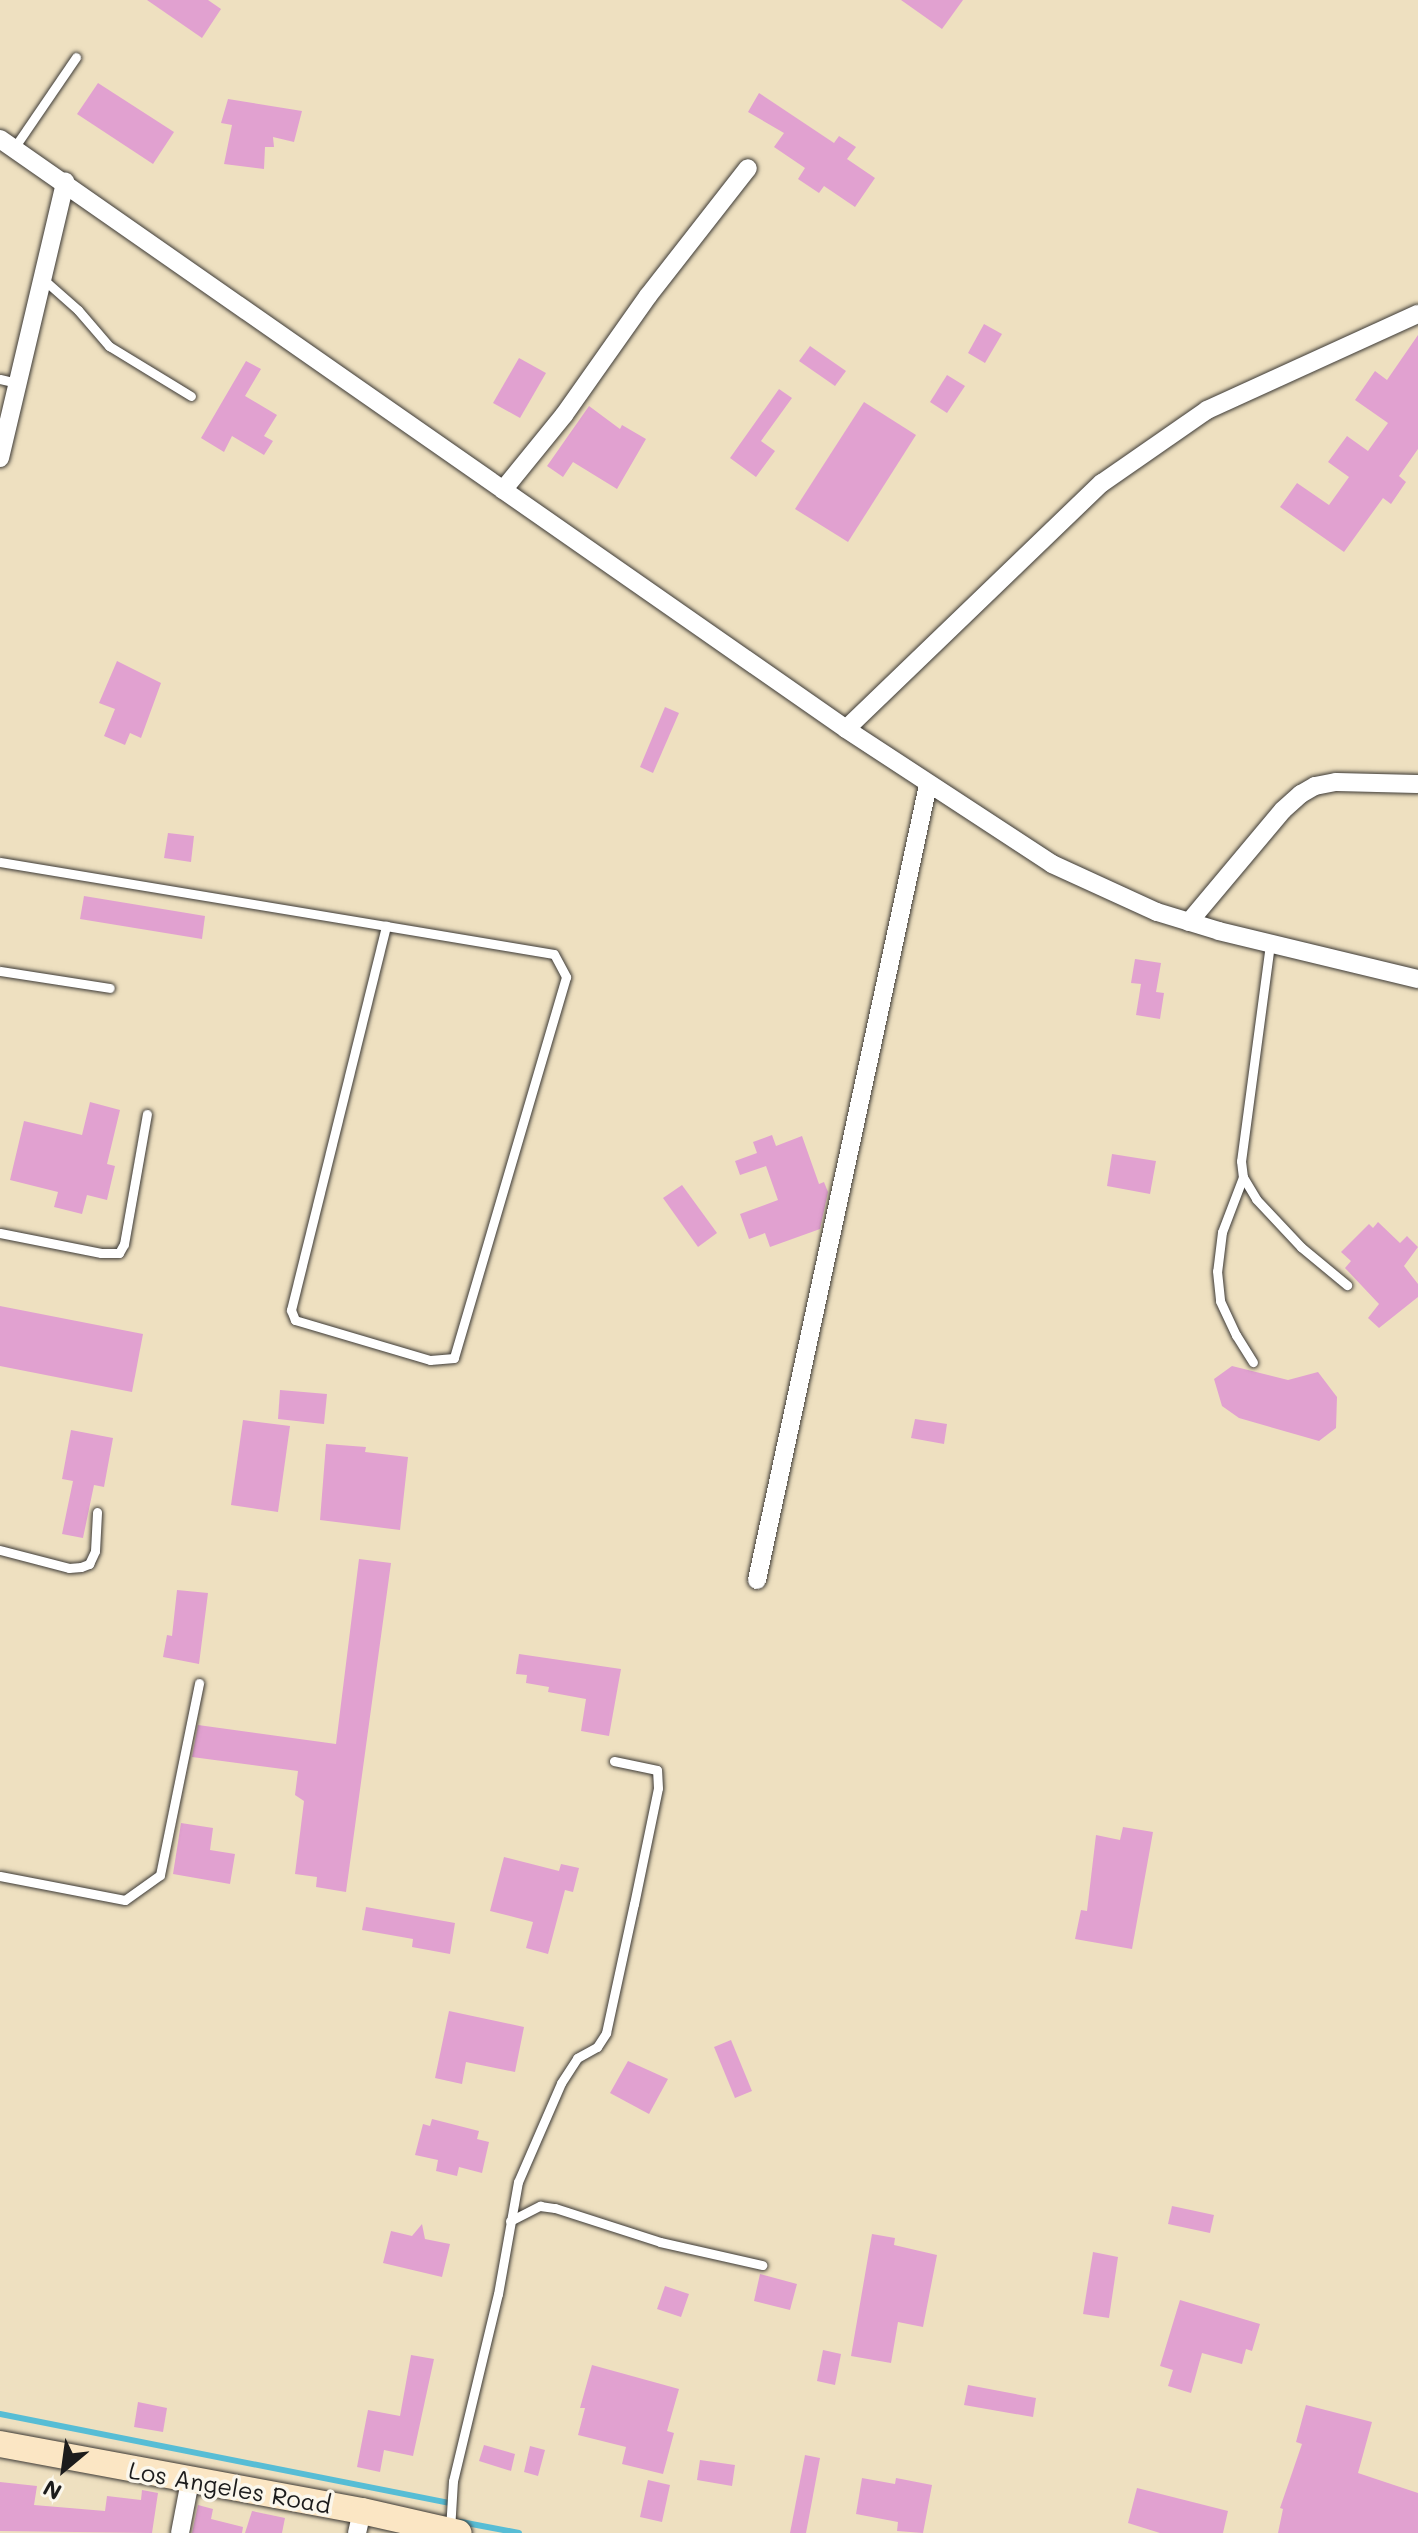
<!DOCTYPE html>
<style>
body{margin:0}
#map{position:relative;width:1418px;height:2533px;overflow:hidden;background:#eee0c0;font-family:Mali,sans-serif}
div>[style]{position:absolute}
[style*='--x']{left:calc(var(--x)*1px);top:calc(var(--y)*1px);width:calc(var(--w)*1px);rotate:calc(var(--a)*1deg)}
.stream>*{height:6px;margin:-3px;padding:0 3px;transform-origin:3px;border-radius:3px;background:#57bdd5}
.building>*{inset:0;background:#e1a1d0}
.roads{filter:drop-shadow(0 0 2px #3c3935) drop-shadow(0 0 2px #3c3935)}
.service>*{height:9px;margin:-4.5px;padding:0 4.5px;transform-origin:4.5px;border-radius:4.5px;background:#fff}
.minor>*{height:18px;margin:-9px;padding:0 9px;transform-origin:9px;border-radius:9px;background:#fff}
.secondary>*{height:26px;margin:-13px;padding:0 13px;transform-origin:13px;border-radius:13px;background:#fbe6c4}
span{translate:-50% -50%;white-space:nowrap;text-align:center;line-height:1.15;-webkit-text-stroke:7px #fbf7ec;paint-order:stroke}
.street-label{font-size:24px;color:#1c1c1c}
.north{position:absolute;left:24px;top:2429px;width:80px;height:80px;-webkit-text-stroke:6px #fbf7ec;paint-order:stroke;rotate:209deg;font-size:22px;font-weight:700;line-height:32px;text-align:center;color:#1c1c1c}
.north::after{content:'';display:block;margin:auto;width:28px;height:36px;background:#1c1c1c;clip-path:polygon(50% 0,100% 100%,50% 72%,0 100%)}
</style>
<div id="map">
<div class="stream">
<div style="--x:0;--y:2414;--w:455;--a:11.2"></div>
<div style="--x:461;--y:2522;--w:59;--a:10.7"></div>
</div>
<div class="building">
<div style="clip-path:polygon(147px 0,208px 0,221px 9px,202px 38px)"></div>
<div style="clip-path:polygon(901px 0,963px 0,942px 29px)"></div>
<div style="clip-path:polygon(98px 83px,174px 132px,153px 164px,77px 114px)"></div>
<div style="clip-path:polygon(759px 93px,834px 143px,839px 136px,856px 147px,847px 159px,875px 178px,855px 207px,824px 186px,819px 193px,798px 179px,805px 168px,774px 147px,784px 133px,748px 112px)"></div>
<div style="clip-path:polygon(228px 99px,302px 111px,294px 142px,273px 137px,274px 147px,265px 147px,264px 169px,224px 164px,232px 125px,221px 123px)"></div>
<div style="clip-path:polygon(984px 324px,1002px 334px,985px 363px,968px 353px)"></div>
<div style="clip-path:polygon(1418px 335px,1418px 449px,1399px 476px,1406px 482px,1391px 504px,1383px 498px,1344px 552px,1280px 507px,1297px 483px,1329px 505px,1349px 477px,1328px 462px,1347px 436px,1368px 451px,1388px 423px,1355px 400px,1375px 371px,1387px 380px)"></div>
<div style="clip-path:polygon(810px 346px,846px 371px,835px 386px,799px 361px)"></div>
<div style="clip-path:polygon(519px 358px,546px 373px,520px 418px,493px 403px)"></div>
<div style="clip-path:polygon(246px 361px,261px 369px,245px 396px,277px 415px,264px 436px,273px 441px,264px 455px,232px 436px,224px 452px,201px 438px)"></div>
<div style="clip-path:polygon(947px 375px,965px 386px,947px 413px,930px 402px)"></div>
<div style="clip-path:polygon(779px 389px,792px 398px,761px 441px,775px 451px,756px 477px,730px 458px)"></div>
<div style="clip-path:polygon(864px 402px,916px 435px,848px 542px,795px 509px)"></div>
<div style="clip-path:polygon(589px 406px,620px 429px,622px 425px,646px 439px,617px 489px,573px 462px,563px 477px,547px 466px)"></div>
<div style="clip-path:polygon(117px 661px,161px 683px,141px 738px,130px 733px,125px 745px,104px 736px,115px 709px,99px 703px)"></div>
<div style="clip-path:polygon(665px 707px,679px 713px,653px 773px,640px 767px)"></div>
<div style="clip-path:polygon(168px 833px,194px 836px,191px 862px,164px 858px)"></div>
<div style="clip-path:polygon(84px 896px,205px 916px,202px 939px,80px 919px)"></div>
<div style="clip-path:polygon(1135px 959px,1161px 963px,1156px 992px,1164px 993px,1160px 1019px,1136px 1015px,1141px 984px,1131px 983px)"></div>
<div style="clip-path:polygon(90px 1102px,120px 1110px,107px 1164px,115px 1166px,107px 1200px,87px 1195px,82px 1214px,54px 1207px,58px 1192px,10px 1180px,24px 1121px,82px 1135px)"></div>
<div style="clip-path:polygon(772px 1135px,776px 1146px,802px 1136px,819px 1184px,824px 1182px,828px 1192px,820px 1229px,770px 1247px,765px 1233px,749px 1239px,740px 1214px,778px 1200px,766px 1166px,740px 1175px,735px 1161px,757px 1153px,753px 1142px)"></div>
<div style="clip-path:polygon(1112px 1154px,1156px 1161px,1150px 1194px,1107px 1186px)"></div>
<div style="clip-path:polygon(682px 1185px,717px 1233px,698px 1247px,663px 1198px)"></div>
<div style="clip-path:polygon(1378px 1222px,1400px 1243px,1407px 1236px,1418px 1247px,1404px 1266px,1418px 1284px,1418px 1297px,1379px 1328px,1368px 1318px,1379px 1304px,1345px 1268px,1351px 1261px,1341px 1252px,1369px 1224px,1373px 1228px)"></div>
<div style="clip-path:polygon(0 1306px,143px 1334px,132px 1392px,0 1366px)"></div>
<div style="clip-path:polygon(1232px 1366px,1288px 1380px,1318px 1372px,1337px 1397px,1336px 1428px,1319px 1441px,1239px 1418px,1222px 1406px,1214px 1379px)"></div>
<div style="clip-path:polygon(280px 1390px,327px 1394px,324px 1424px,278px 1419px)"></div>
<div style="clip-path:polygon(915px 1419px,947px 1424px,944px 1444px,911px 1438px)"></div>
<div style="clip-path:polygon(243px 1420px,290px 1426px,278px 1512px,231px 1505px)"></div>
<div style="clip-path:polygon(71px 1430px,113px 1438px,104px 1487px,94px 1485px,83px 1538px,62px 1534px,73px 1481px,62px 1479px)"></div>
<div style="clip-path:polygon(326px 1444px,366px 1447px,365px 1452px,408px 1457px,400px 1530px,320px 1520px)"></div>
<div style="clip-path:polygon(359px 1559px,391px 1563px,346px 1892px,316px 1887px,317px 1877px,295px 1874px,304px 1801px,295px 1795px,298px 1771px,192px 1757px,198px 1725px,336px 1744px)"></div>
<div style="clip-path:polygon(177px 1590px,208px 1593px,199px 1664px,163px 1657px,167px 1635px,172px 1636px)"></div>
<div style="clip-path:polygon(519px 1654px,621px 1669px,609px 1736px,581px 1731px,586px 1699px,548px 1692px,549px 1687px,526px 1683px,527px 1675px,516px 1674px)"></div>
<div style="clip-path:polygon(181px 1823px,213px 1828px,210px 1850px,235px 1854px,230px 1884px,173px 1874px)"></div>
<div style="clip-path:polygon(1123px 1827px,1153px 1832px,1132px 1949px,1075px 1939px,1081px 1910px,1087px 1911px,1096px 1835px,1120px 1840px)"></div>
<div style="clip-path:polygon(504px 1857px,559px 1871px,561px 1864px,579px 1868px,573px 1892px,565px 1890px,548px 1954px,526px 1948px,533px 1922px,490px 1911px)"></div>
<div style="clip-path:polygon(366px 1907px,455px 1923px,450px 1954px,412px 1947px,413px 1939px,362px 1930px)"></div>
<div style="clip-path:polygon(449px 2011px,524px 2027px,515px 2072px,466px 2062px,462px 2084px,435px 2078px)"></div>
<div style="clip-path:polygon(731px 2040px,752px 2091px,735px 2098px,714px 2047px)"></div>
<div style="clip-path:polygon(628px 2061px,668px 2079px,649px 2114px,610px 2093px)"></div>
<div style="clip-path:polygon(432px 2119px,479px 2131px,477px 2139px,489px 2142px,482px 2173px,459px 2167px,457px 2176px,436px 2171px,438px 2160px,415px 2155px,423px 2124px,430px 2126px)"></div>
<div style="clip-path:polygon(1172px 2206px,1214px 2215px,1210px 2233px,1168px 2224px)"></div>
<div style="clip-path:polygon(422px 2224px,425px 2239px,450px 2244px,442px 2277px,383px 2263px,391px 2231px,412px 2236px)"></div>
<div style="clip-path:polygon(872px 2234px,895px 2238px,894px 2245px,937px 2255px,923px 2327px,898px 2322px,891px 2363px,851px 2356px)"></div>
<div style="clip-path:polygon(1093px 2252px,1118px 2257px,1109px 2318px,1083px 2314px)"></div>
<div style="clip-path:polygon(760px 2274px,797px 2284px,790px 2310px,754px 2301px)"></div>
<div style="clip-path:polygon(665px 2286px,689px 2294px,681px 2317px,657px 2309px)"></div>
<div style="clip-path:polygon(1180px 2300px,1260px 2324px,1252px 2351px,1246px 2349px,1242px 2364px,1202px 2353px,1191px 2393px,1168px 2386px,1173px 2370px,1160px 2366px)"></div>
<div style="clip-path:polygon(823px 2350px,841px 2354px,835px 2385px,817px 2381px)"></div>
<div style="clip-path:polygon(411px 2355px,434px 2359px,413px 2456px,384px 2450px,380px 2472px,357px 2467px,368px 2410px,400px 2416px)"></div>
<div style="clip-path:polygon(592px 2365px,679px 2389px,667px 2431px,674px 2433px,663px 2474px,622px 2464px,626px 2447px,578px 2435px,585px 2408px,580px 2408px)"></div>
<div style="clip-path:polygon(968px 2385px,1036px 2398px,1033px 2417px,964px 2405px)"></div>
<div style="clip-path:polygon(138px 2402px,167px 2408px,163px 2432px,134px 2427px)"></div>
<div style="clip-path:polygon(1306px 2405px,1372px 2422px,1358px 2473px,1418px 2493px,1418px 2533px,1278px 2533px,1283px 2509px,1280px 2508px,1302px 2444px,1296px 2442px)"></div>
<div style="clip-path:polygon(484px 2445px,515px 2454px,511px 2471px,479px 2461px)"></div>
<div style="clip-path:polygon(530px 2446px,545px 2450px,538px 2476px,524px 2472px)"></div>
<div style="clip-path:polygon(805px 2455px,820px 2458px,806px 2533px,790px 2533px)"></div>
<div style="clip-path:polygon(700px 2460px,735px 2465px,732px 2486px,697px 2480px)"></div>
<div style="clip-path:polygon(862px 2478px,895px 2484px,896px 2478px,932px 2485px,923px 2533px,897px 2531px,898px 2522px,856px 2514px)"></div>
<div style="clip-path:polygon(648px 2480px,670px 2485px,662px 2522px,640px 2517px)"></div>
<div style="clip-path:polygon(0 2482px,37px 2486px,34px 2505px,105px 2511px,107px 2496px,141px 2500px,142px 2490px,158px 2493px,152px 2533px,0 2531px)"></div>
<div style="clip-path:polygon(1137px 2488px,1228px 2511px,1223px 2533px,1160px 2533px,1128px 2523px)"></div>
<div style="clip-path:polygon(198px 2505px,213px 2509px,211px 2519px,243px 2527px,242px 2533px,192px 2533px)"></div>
<div style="clip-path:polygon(252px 2511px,285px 2518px,282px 2533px,245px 2533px)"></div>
</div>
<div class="roads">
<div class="service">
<div style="--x:14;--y:148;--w:110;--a:-55.7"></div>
<div style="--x:43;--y:279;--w:47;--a:41.5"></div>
<div style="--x:78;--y:310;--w:48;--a:49.3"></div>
<div style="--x:109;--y:346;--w:96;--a:31.4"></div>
<div style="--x:0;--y:379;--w:18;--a:13"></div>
<div style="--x:0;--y:862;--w:391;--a:9.4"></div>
<div style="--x:386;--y:926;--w:170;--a:9.5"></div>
<div style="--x:554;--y:954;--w:26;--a:62"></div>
<div style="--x:566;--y:977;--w:397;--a:106.4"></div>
<div style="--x:454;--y:1358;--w:24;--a:175"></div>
<div style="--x:430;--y:1360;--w:141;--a:-163.5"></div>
<div style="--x:295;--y:1320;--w:11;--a:-112"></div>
<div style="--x:291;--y:1310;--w:396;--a:-76.1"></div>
<div style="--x:1270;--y:944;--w:219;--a:97.6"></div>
<div style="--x:1241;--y:1161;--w:16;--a:83"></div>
<div style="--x:1243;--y:1177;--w:26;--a:59"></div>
<div style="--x:1256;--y:1199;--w:66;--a:46.8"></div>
<div style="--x:1301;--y:1247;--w:60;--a:39.6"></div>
<div style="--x:0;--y:971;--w:111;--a:8.8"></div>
<div style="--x:1243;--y:1177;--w:59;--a:110.9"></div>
<div style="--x:1222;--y:1232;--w:39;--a:97"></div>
<div style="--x:1217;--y:1271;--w:30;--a:84"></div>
<div style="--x:1220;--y:1301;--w:38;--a:65"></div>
<div style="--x:1236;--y:1335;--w:32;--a:58"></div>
<div style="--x:0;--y:1233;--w:103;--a:11.2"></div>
<div style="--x:101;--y:1253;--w:18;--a:0"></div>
<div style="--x:119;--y:1253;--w:10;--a:-61"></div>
<div style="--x:124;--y:1244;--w:132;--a:-80"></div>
<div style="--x:0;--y:1550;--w:71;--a:14.6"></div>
<div style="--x:69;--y:1568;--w:12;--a:-5"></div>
<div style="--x:81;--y:1567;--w:9;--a:-21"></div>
<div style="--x:89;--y:1564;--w:14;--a:-65"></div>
<div style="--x:95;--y:1551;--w:39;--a:-87"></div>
<div style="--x:0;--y:1876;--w:127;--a:10.9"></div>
<div style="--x:125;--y:1900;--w:43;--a:-35.5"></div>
<div style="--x:160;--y:1875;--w:196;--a:-78.5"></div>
<div style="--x:510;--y:2221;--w:34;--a:-27"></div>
<div style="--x:540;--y:2206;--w:15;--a:8"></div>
<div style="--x:555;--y:2208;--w:110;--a:17.9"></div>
<div style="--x:660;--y:2242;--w:105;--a:12.7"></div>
<div style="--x:450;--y:2530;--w:49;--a:-86.5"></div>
<div style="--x:453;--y:2481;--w:192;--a:-76.5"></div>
<div style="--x:498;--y:2294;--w:114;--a:-79.9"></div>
<div style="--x:518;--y:2182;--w:108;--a:-66.5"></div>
<div style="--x:561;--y:2083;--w:30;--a:-57"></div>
<div style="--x:577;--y:2058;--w:23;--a:-29"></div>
<div style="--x:597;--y:2047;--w:17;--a:-57"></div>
<div style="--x:606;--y:2033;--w:132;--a:-77.8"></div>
<div style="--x:634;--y:1904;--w:118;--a:-78.3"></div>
<div style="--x:658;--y:1788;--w:18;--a:-93"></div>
<div style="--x:657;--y:1770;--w:44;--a:-168.2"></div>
</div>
<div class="minor">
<div style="--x:0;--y:139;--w:1031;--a:34.89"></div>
<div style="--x:846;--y:729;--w:246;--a:33.2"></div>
<div style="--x:1052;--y:864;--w:115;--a:24.6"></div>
<div style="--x:1157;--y:912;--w:65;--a:17"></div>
<div style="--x:1219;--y:931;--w:205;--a:13.6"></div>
<div style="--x:0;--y:458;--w:284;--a:-76.7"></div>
<div style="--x:503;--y:490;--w:97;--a:-50.9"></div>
<div style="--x:564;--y:415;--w:146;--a:-54.8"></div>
<div style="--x:648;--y:296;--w:162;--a:-52"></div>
<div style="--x:846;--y:729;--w:355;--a:-43.9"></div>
<div style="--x:1102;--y:483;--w:128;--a:-34.8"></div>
<div style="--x:1207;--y:410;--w:232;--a:-24.5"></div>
<div style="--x:1189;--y:922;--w:146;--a:-50"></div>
<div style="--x:1283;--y:810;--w:24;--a:-42"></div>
<div style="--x:1301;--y:794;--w:16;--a:-30"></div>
<div style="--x:1315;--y:786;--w:21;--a:-11"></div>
<div style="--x:1336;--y:782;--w:82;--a:1.4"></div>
<div style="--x:757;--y:1580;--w:813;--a:-77.86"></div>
<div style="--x:180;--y:2533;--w:53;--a:-79.1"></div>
<div style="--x:357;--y:2533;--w:23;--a:-77"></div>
</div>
<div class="secondary">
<div style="--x:0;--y:2444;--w:368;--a:10.5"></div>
<div style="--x:362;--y:2511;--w:99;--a:12.8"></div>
</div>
</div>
<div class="street-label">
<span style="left:230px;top:2487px;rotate:10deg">Los Angeles Road</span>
</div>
<div class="north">N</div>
</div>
